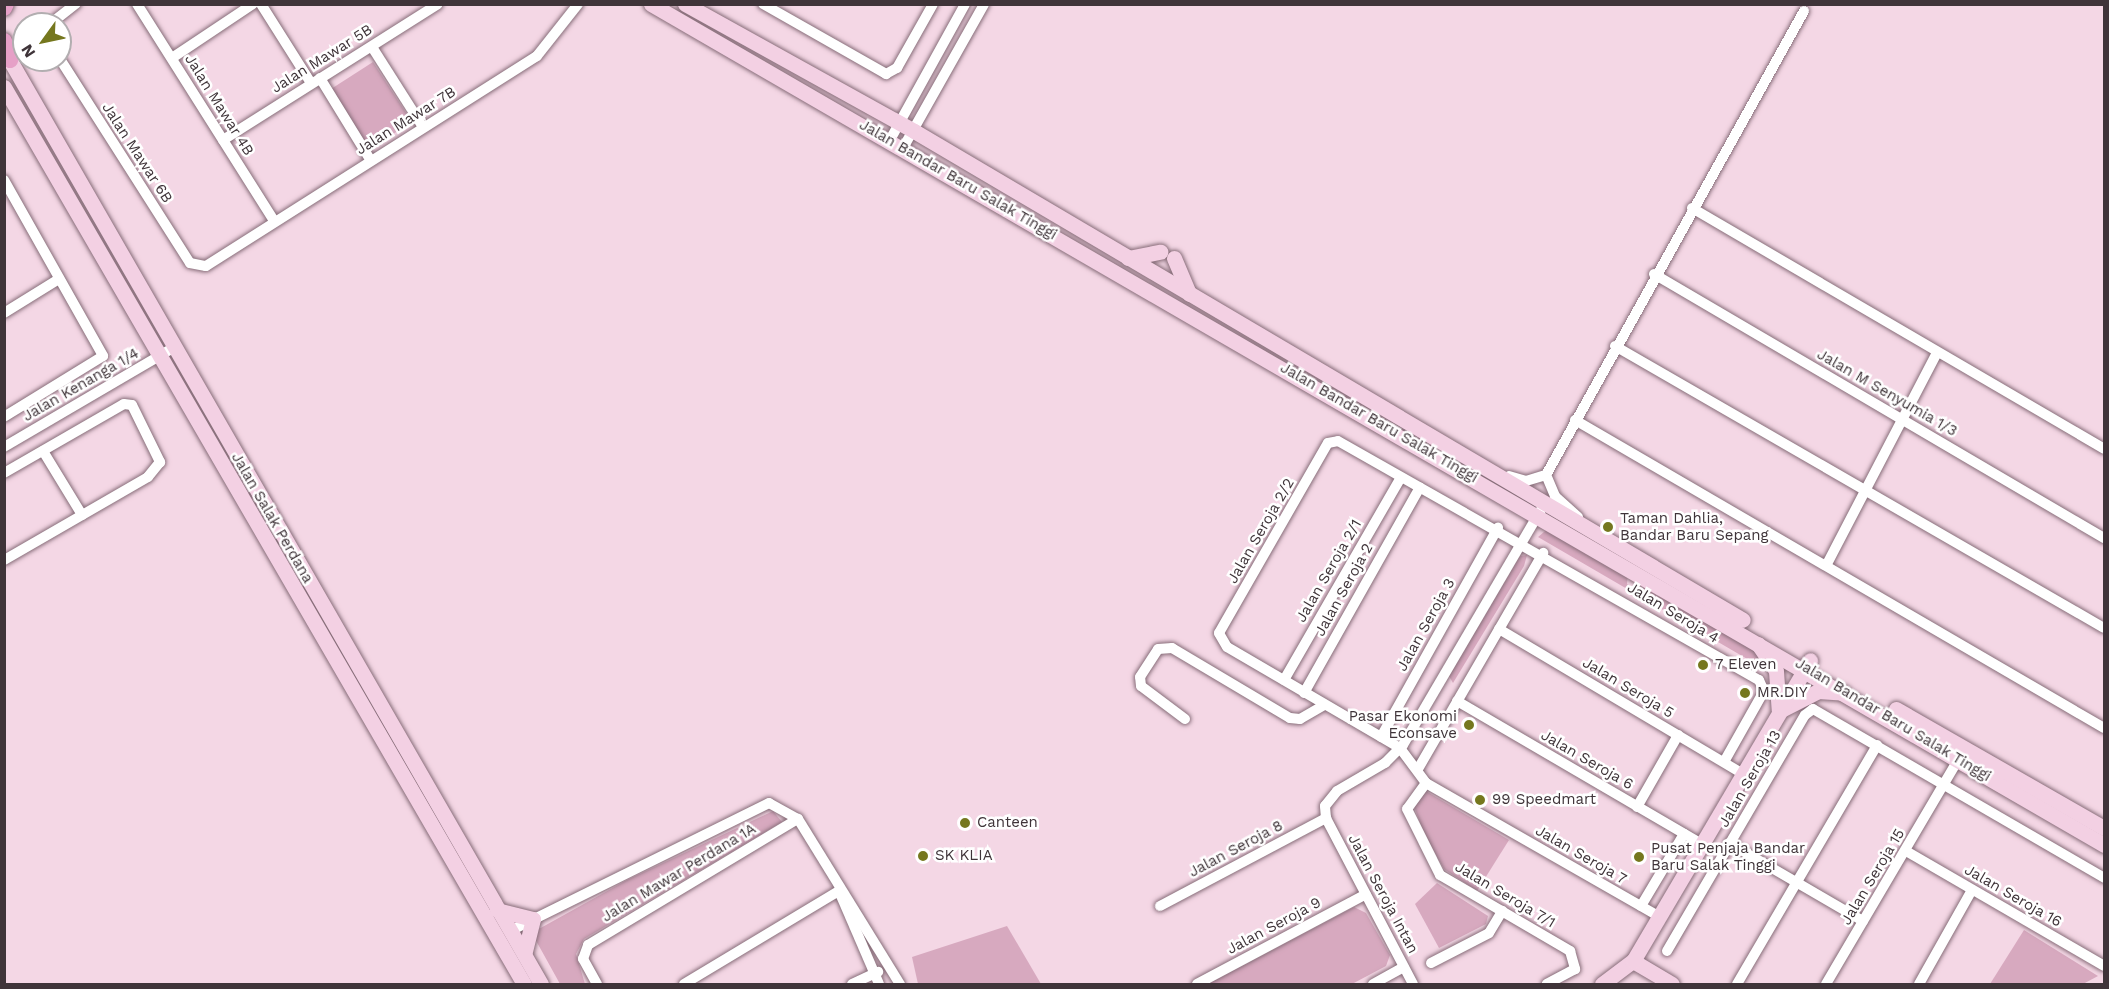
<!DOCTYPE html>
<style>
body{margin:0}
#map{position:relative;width:2109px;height:989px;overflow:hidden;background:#f4d7e5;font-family:"Work Sans",sans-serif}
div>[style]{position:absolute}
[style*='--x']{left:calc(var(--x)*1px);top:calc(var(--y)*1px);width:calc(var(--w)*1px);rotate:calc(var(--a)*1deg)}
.green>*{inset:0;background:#d7a9bf}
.roads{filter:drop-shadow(0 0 2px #876d79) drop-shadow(0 0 2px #876d79)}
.street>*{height:10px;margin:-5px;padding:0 5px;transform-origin:5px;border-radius:5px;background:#fff}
.secondary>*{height:15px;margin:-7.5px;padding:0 7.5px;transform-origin:7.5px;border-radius:7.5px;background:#f3d0e3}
.primary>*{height:16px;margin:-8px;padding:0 8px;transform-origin:8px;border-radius:8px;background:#e6a0c7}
.dots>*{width:16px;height:16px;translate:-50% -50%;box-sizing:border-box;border:3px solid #fff;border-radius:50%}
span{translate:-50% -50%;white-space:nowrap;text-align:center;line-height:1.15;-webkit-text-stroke:5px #fff;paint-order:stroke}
.street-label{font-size:15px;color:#3f3439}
.poi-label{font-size:15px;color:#3f3439}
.left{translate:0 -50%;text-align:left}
.right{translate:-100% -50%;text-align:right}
.frame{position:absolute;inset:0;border:6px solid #3f3439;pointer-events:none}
.north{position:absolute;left:12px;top:12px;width:60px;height:60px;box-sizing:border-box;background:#fff;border:2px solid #b2aeb0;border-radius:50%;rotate:237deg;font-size:16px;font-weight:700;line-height:24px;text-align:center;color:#3f3439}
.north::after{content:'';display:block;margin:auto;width:21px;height:27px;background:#75771e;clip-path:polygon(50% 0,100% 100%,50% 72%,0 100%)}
</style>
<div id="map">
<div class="green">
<div style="clip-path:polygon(373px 62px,412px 122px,368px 150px,331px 89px)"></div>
<div style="clip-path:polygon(1550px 527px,1628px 571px,1627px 584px,1639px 591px,1649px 584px,1759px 654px,1773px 674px,1538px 537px)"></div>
<div style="clip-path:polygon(1527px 555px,1524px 566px,1453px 683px,1449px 676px,1520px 556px)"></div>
<div style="clip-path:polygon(1424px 790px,1509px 840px,1477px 891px,1444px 869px,1424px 834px,1414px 806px)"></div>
<div style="clip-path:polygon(773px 811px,782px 822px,584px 939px,576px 954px,585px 984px,560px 984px,534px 937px,537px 930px,627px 880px)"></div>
<div style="clip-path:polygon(1437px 883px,1488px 916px,1486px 924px,1439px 948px,1415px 904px)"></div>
<div style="clip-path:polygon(1354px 907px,1366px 913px,1390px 955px,1386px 966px,1352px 984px,1208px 984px)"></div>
<div style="clip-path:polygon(1007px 926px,1041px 984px,918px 984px,912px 957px)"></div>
<div style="clip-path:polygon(2024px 930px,2098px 976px,2083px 984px,1990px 984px)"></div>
</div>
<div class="roads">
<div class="street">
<div style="--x:137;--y:4;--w:257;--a:57.7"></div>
<div style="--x:261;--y:4;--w:93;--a:57.7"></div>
<div style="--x:763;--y:4;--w:142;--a:29.6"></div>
<div style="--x:886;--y:74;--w:13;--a:-29"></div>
<div style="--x:897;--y:68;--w:73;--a:-60.6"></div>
<div style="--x:50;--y:24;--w:33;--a:-38"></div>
<div style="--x:372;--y:47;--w:95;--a:57.5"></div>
<div style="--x:172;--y:58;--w:97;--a:-33.7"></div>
<div style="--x:60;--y:59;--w:242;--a:57.5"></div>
<div style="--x:190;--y:263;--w:16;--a:11"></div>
<div style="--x:206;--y:266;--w:392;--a:-32.4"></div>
<div style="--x:537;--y:56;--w:66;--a:-51.7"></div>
<div style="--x:320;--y:78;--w:97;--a:58.4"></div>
<div style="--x:223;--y:140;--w:254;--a:-32.3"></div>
<div style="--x:890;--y:140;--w:155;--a:-61.1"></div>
<div style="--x:903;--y:148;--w:165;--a:-60.6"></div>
<div style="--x:4;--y:180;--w:202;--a:60.6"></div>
<div style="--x:103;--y:356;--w:116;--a:148.4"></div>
<div style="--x:1692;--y:208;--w:477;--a:30.3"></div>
<div style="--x:1654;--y:274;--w:522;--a:30.4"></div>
<div style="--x:4;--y:313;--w:65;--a:-31.7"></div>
<div style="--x:1615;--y:346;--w:564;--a:29.97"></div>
<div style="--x:1575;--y:420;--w:612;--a:30.21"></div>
<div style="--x:4;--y:447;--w:196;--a:-30.4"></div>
<div style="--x:43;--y:451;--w:75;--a:58.6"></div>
<div style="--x:4;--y:473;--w:138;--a:-29.9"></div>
<div style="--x:124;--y:404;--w:8;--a:7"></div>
<div style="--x:132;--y:405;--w:64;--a:63.8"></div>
<div style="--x:160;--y:462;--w:19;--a:129"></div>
<div style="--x:148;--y:477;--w:166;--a:150"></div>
<div style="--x:1509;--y:476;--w:18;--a:16"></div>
<div style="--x:1526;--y:481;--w:21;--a:-17"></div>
<div style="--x:1578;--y:517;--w:31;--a:-138"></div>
<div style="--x:1555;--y:496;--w:23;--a:-113"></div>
<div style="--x:1546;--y:475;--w:531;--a:-60.92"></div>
<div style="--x:1827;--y:564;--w:238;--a:-62.5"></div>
<div style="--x:1499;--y:629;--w:282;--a:30.7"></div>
<div style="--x:1284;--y:680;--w:234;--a:-60"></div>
<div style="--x:1304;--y:693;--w:236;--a:-60.6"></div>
<div style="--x:1457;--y:701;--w:284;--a:30.3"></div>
<div style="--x:1185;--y:719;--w:55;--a:-143.1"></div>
<div style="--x:1141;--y:686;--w:9;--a:-96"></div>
<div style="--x:1140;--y:677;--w:33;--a:-57"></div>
<div style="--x:1158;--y:649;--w:14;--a:-4"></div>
<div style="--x:1172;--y:648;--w:137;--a:30.7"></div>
<div style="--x:1290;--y:718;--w:10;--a:6"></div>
<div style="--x:1300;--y:719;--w:28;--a:-30"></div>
<div style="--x:1381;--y:737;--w:240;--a:-60.8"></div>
<div style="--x:1418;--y:769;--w:250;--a:-59.9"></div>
<div style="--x:1426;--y:783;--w:32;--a:126"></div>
<div style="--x:1407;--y:809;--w:74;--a:63.4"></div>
<div style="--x:1440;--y:875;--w:151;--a:30.3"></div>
<div style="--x:1570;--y:951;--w:19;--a:74"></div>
<div style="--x:1575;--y:969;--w:32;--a:152"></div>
<div style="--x:1637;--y:807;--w:83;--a:-60.3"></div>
<div style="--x:1729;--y:843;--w:155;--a:30.2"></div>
<div style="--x:1906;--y:851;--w:229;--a:30.1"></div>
<div style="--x:839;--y:891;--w:101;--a:66.7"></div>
<div style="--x:1160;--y:906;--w:188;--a:-27.9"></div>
<div style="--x:1641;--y:906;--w:84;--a:-59.2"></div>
<div style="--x:1660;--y:917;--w:270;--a:-150.2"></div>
<div style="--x:1426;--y:783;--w:44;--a:-126.6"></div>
<div style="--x:1400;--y:748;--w:200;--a:-149.7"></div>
<div style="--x:1227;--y:647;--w:16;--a:-120"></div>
<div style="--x:1219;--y:633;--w:219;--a:-60.2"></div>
<div style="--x:1328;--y:443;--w:10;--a:-11"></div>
<div style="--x:1338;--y:441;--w:484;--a:29.6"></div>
<div style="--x:1759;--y:680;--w:12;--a:66"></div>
<div style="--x:1764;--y:691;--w:81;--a:119.4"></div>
<div style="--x:510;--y:931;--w:289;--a:-26.3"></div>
<div style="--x:769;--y:803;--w:33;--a:29"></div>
<div style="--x:798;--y:819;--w:194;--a:58.3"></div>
<div style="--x:1667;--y:951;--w:273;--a:-59.7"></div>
<div style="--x:1805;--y:715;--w:10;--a:-37"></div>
<div style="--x:1813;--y:709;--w:337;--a:30.1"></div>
<div style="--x:1431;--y:963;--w:65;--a:-27.3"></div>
<div style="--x:1489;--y:933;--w:26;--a:-59"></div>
<div style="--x:597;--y:984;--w:29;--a:-119"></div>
<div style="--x:583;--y:959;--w:15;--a:-70"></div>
<div style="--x:588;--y:945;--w:245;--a:-31"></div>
<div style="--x:684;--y:984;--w:181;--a:-31"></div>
<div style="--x:852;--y:984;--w:29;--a:-25"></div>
<div style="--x:1197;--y:984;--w:191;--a:-28"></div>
<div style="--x:1373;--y:984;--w:35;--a:-29"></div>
<div style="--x:1413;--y:984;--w:187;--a:-117.7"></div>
<div style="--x:1326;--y:818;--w:12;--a:-95"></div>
<div style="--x:1325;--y:806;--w:19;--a:-51"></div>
<div style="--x:1337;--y:791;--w:56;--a:-30.3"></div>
<div style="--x:1385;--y:763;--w:25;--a:-45"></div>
<div style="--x:1403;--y:745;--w:281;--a:-59.6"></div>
<div style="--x:1737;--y:984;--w:277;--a:-59.6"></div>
<div style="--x:1826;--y:984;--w:262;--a:-59.5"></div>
<div style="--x:1919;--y:984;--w:108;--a:-60.6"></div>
</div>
<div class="secondary">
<div style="--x:651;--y:4;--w:1679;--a:30.06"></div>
<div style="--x:685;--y:4;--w:262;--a:29"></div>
<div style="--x:914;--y:131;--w:962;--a:30.53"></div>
<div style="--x:4;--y:50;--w:1077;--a:60.1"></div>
<div style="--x:4;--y:87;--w:1037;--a:59.9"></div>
<div style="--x:1128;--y:258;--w:33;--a:-11"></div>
<div style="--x:1174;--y:258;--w:39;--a:67"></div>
<div style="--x:1758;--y:644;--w:32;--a:56"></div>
<div style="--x:1776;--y:671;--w:39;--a:86"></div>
<div style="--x:1783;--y:709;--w:39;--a:-27"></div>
<div style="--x:1818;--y:691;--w:26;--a:4"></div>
<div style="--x:1896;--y:709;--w:240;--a:29.8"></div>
<div style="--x:497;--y:910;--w:37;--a:14"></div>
<div style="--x:533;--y:919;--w:36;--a:104"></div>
<div style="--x:1633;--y:961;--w:45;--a:30.5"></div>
<div style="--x:1602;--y:984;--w:39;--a:-37"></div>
<div style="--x:1633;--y:961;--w:349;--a:-59.5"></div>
</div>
<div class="primary">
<div style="--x:4;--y:8;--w:4;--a:-63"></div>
<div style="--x:4;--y:41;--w:20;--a:72"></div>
</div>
</div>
<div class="dots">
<div style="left:1608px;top:527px;background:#75771e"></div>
<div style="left:1703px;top:665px;background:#75771e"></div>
<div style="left:1745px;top:693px;background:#75771e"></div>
<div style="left:1469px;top:725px;background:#75771e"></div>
<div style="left:1480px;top:800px;background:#75771e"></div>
<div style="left:965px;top:823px;background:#75771e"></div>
<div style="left:923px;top:856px;background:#75771e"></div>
<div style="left:1639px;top:857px;background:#75771e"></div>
</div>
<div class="street-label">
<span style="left:322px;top:59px;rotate:-32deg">Jalan Mawar 5B</span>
<span style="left:219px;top:105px;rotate:58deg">Jalan Mawar 4B</span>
<span style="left:406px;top:121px;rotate:-32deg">Jalan Mawar 7B</span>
<span style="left:137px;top:153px;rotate:57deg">Jalan Mawar 6B</span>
<span style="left:958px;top:180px;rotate:30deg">Jalan Bandar Baru Salak Tinggi</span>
<span style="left:81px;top:385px;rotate:-30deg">Jalan Kenanga 1/4</span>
<span style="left:1887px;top:393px;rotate:30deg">Jalan M Senyumia 1/3</span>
<span style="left:1379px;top:423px;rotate:30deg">Jalan Bandar Baru Salak Tinggi</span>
<span style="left:272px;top:518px;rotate:60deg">Jalan Salak Perdana</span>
<span style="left:1261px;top:531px;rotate:-60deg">Jalan Seroja 2/2</span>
<span style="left:1329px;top:571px;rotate:-60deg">Jalan Seroja 2/1</span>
<span style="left:1344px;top:590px;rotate:-61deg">Jalan Seroja 2</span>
<span style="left:1673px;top:613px;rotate:31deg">Jalan Seroja 4</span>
<span style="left:1426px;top:625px;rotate:-61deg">Jalan Seroja 3</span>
<span style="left:1628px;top:688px;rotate:31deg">Jalan Seroja 5</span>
<span style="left:1893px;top:720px;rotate:31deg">Jalan Bandar Baru Salak Tinggi</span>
<span style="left:1587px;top:760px;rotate:30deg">Jalan Seroja 6</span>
<span style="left:1750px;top:779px;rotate:-60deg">Jalan Seroja 13</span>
<span style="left:1236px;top:849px;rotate:-28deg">Jalan Seroja 8</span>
<span style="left:1581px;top:855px;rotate:30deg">Jalan Seroja 7</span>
<span style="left:679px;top:873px;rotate:-31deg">Jalan Mawar Perdana 1A</span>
<span style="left:1873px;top:877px;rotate:-59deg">Jalan Seroja 15</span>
<span style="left:1383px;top:894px;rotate:62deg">Jalan Seroja Intan</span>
<span style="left:1505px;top:895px;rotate:31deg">Jalan Seroja 7/1</span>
<span style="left:2013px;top:896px;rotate:30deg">Jalan Seroja 16</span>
<span style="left:1274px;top:926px;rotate:-28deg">Jalan Seroja 9</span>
</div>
<div class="poi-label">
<span class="left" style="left:1620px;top:527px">Taman Dahlia,<br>Bandar Baru Sepang</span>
<span class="left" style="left:1715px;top:665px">7 Eleven</span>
<span class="left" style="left:1757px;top:693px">MR.DIY</span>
<span class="right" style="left:1457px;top:725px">Pasar Ekonomi<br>Econsave</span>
<span class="left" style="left:1492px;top:800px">99 Speedmart</span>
<span class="left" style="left:977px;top:823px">Canteen</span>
<span class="left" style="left:1651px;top:857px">Pusat Penjaja Bandar<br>Baru Salak Tinggi</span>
<span class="left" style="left:935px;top:856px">SK KLIA</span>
</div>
<div class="frame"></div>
<div class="north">N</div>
</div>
